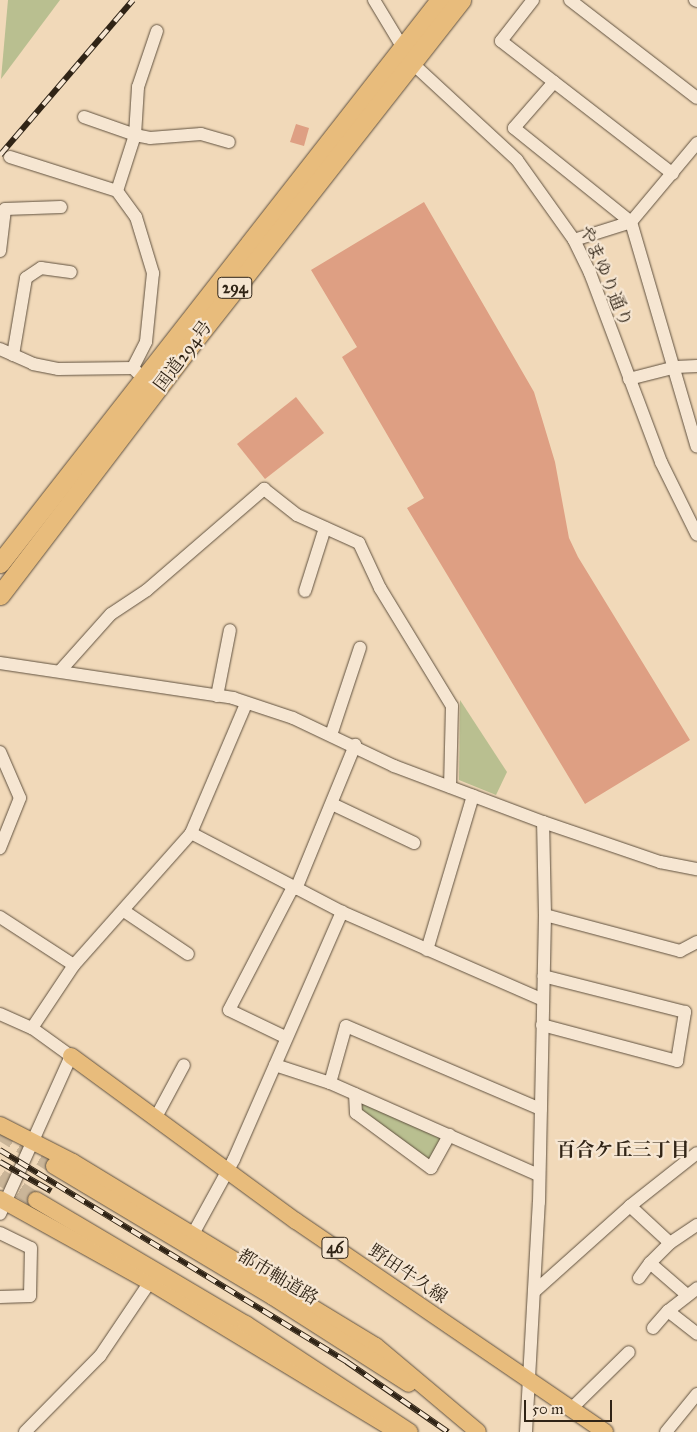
<!DOCTYPE html>
<meta charset="utf-8">
<style>
body{margin:0}
#map{position:relative;width:697px;height:1432px;overflow:hidden;background:#f1d9b9;font-family:"IM FELL Great Primer","Noto Serif JP",serif}
div>[style]{position:absolute}
[style*='--x']{left:calc(var(--x)*1px);top:calc(var(--y)*1px);width:calc(var(--w)*1px);rotate:calc(var(--a)*1deg)}
.green>*{inset:0;background:#b9bf90}
.building>*{inset:0;background:#de9f83}
.major-tunnel>*{height:16px;margin-top:-8px;transform-origin:0;background:repeating-linear-gradient(90deg,#cab598 0 16px,transparent 0 24px)}
.roads{filter:drop-shadow(0 0 1px #60513f) drop-shadow(0 0 1px #60513f)}
.minor>*{height:12px;margin:-6px;padding:0 6px;transform-origin:6px;border-radius:6px;background:#f6e6d2}
.major>*{height:16px;margin:-8px;padding:0 8px;transform-origin:8px;border-radius:8px;background:#e8bc7c}
.highway>*{height:19px;margin:-9.5px;padding:0 9.5px;transform-origin:9.5px;border-radius:9.5px;background:#e8bc7c}
.rail>*{height:5.5px;margin-top:-2.75px;transform-origin:0;background:repeating-linear-gradient(90deg,#f6e6d2 0 11px,#302416 0 22px);box-sizing:border-box;border-block:1px solid #302416}
span{translate:-50% -50%;white-space:nowrap;text-align:center;line-height:1.15;-webkit-text-stroke:4.5px #f6e6d2;paint-order:stroke}
.shield-label span{padding:1px 4px;background:#f6e6d2;border:1px solid;border-radius:4px;-webkit-text-stroke-width:0}
.shield-label{font-size:16px;color:#302416;font-weight:700}
.street-label{font-size:18px;color:#302416}
.neighbourhood-label{font-size:19px;color:#302416;font-weight:700}
.scale{position:absolute;left:524px;top:1400px;width:88px;height:22px;box-sizing:border-box;border:2px solid #302416;border-top:0;padding-left:6px;font-size:15px;line-height:18px;white-space:nowrap;color:#302416;-webkit-text-stroke:4px #f6e6d2;paint-order:stroke}
</style>
<div id="map">
<div class="green">
<div style="clip-path:polygon(8px 0,60px 0,1px 79px)"></div>
<div style="clip-path:polygon(460px 700px,507px 772px,496px 795px,459px 780px)"></div>
<div style="clip-path:polygon(355px 1094px,449px 1135px,431px 1168px,356px 1113px)"></div>
</div>
<div class="building">
<div style="clip-path:polygon(296px 124px,309px 128px,304px 146px,290px 142px)"></div>
<div style="clip-path:polygon(424px 202px,534px 392px,555px 462px,569px 538px,578px 557px,690px 740px,585px 804px,407px 508px,424px 498px,342px 357px,357px 347px,311px 270px)"></div>
<div style="clip-path:polygon(296px 397px,324px 433px,265px 479px,237px 444px)"></div>
</div>
<div class="major-tunnel">
<div style="--x:0;--y:1132;--w:64;--a:32.2"></div>
<div style="--x:0;--y:1177;--w:43;--a:32.6"></div>
</div>
<div class="roads">
<div class="minor">
<div style="--x:374;--y:0;--w:74;--a:58.9"></div>
<div style="--x:412;--y:63;--w:143;--a:42.7"></div>
<div style="--x:517;--y:160;--w:98;--a:54.5"></div>
<div style="--x:574;--y:240;--w:37;--a:64"></div>
<div style="--x:590;--y:273;--w:202;--a:69.4"></div>
<div style="--x:661;--y:462;--w:81;--a:63.7"></div>
<div style="--x:533;--y:0;--w:52;--a:128"></div>
<div style="--x:501;--y:41;--w:217;--a:37.7"></div>
<div style="--x:570;--y:0;--w:160;--a:37.7"></div>
<div style="--x:695;--y:0;--w:2;--a:27"></div>
<div style="--x:554;--y:82;--w:61;--a:131"></div>
<div style="--x:514;--y:128;--w:150;--a:38.8"></div>
<div style="--x:631;--y:222;--w:234;--a:73.7"></div>
<div style="--x:84;--y:117;--w:54;--a:19.4"></div>
<div style="--x:135;--y:135;--w:15;--a:11"></div>
<div style="--x:150;--y:138;--w:51;--a:-4.5"></div>
<div style="--x:201;--y:134;--w:29;--a:16"></div>
<div style="--x:10;--y:157;--w:112;--a:17.6"></div>
<div style="--x:117;--y:191;--w:32;--a:54"></div>
<div style="--x:136;--y:217;--w:59;--a:73.1"></div>
<div style="--x:153;--y:273;--w:69;--a:95.8"></div>
<div style="--x:146;--y:342;--w:29;--a:117"></div>
<div style="--x:117;--y:191;--w:59;--a:-72.2"></div>
<div style="--x:135;--y:135;--w:48;--a:-86.4"></div>
<div style="--x:138;--y:87;--w:59;--a:-71.3"></div>
<div style="--x:574;--y:240;--w:60;--a:-17.5"></div>
<div style="--x:631;--y:222;--w:103;--a:-50.1"></div>
<div style="--x:0;--y:251;--w:42;--a:-83.2"></div>
<div style="--x:5;--y:209;--w:56;--a:-2"></div>
<div style="--x:0;--y:349;--w:36;--a:24"></div>
<div style="--x:33;--y:364;--w:25;--a:11"></div>
<div style="--x:58;--y:369;--w:75;--a:-0.8"></div>
<div style="--x:133;--y:368;--w:7;--a:45"></div>
<div style="--x:13;--y:355;--w:78;--a:-80.4"></div>
<div style="--x:26;--y:278;--w:18;--a:-34"></div>
<div style="--x:41;--y:268;--w:30;--a:8"></div>
<div style="--x:629;--y:379;--w:49;--a:-14.3"></div>
<div style="--x:676;--y:367;--w:21;--a:-3"></div>
<div style="--x:305;--y:591;--w:66;--a:-72.4"></div>
<div style="--x:0;--y:663;--w:236;--a:8.5"></div>
<div style="--x:233;--y:698;--w:63;--a:18.4"></div>
<div style="--x:293;--y:718;--w:112;--a:25.4"></div>
<div style="--x:394;--y:766;--w:159;--a:20.6"></div>
<div style="--x:543;--y:822;--w:124;--a:18.9"></div>
<div style="--x:660;--y:862;--w:38;--a:11"></div>
<div style="--x:60;--y:671;--w:76;--a:-48.2"></div>
<div style="--x:111;--y:614;--w:43;--a:-33.7"></div>
<div style="--x:147;--y:590;--w:155;--a:-40.8"></div>
<div style="--x:264;--y:489;--w:42;--a:38.2"></div>
<div style="--x:297;--y:515;--w:68;--a:24.3"></div>
<div style="--x:359;--y:543;--w:50;--a:65"></div>
<div style="--x:380;--y:588;--w:138;--a:58.6"></div>
<div style="--x:452;--y:706;--w:81;--a:91.4"></div>
<div style="--x:217;--y:696;--w:67;--a:-78.9"></div>
<div style="--x:331;--y:735;--w:92;--a:-71.6"></div>
<div style="--x:0;--y:752;--w:50;--a:66.5"></div>
<div style="--x:20;--y:798;--w:54;--a:111.8"></div>
<div style="--x:332;--y:804;--w:91;--a:25.4"></div>
<div style="--x:191;--y:833;--w:170;--a:27.6"></div>
<div style="--x:342;--y:912;--w:219;--a:23.6"></div>
<div style="--x:296;--y:889;--w:156;--a:-67.7"></div>
<div style="--x:124;--y:911;--w:77;--a:33.9"></div>
<div style="--x:545;--y:915;--w:140;--a:14.9"></div>
<div style="--x:680;--y:951;--w:19;--a:-28"></div>
<div style="--x:0;--y:917;--w:88;--a:33"></div>
<div style="--x:427;--y:950;--w:161;--a:-73.4"></div>
<div style="--x:0;--y:1014;--w:35;--a:24"></div>
<div style="--x:32;--y:1028;--w:48;--a:35.7"></div>
<div style="--x:71;--y:1056;--w:173;--a:114.2"></div>
<div style="--x:542;--y:1025;--w:140;--a:14.9"></div>
<div style="--x:677;--y:1061;--w:50;--a:-80.7"></div>
<div style="--x:685;--y:1012;--w:146;--a:-165.8"></div>
<div style="--x:32;--y:1028;--w:76;--a:-56.3"></div>
<div style="--x:74;--y:965;--w:176;--a:-48.4"></div>
<div style="--x:191;--y:833;--w:140;--a:-66.9"></div>
<div style="--x:285;--y:1037;--w:62;--a:-154.3"></div>
<div style="--x:229;--y:1010;--w:139;--a:-62.5"></div>
<div style="--x:275;--y:1065;--w:58;--a:18.1"></div>
<div style="--x:330;--y:1083;--w:228;--a:23.8"></div>
<div style="--x:330;--y:1083;--w:59;--a:-74.3"></div>
<div style="--x:346;--y:1026;--w:212;--a:23.1"></div>
<div style="--x:355;--y:1094;--w:19;--a:87"></div>
<div style="--x:356;--y:1113;--w:93;--a:36.3"></div>
<div style="--x:431;--y:1168;--w:38;--a:-61"></div>
<div style="--x:155;--y:1119;--w:61;--a:-61.8"></div>
<div style="--x:630;--y:1206;--w:54;--a:42.8"></div>
<div style="--x:670;--y:1243;--w:32;--a:-34"></div>
<div style="--x:0;--y:1233;--w:34;--a:26"></div>
<div style="--x:31;--y:1248;--w:48;--a:91.2"></div>
<div style="--x:30;--y:1296;--w:30;--a:178"></div>
<div style="--x:193;--y:1234;--w:85;--a:-61.3"></div>
<div style="--x:234;--y:1159;--w:270;--a:-66.4"></div>
<div style="--x:670;--y:1243;--w:28;--a:135"></div>
<div style="--x:650;--y:1263;--w:49;--a:40.9"></div>
<div style="--x:639;--y:1278;--w:19;--a:-54"></div>
<div style="--x:535;--y:1291;--w:127;--a:-41.8"></div>
<div style="--x:630;--y:1206;--w:85;--a:-38.3"></div>
<div style="--x:668;--y:1311;--w:37;--a:38"></div>
<div style="--x:653;--y:1328;--w:23;--a:-49"></div>
<div style="--x:668;--y:1311;--w:37;--a:-38"></div>
<div style="--x:571;--y:1409;--w:81;--a:-44.5"></div>
<div style="--x:25;--y:1432;--w:107;--a:-45.4"></div>
<div style="--x:100;--y:1356;--w:89;--a:-56"></div>
<div style="--x:526;--y:1432;--w:230;--a:-86.8"></div>
<div style="--x:539;--y:1202;--w:287;--a:-88.8"></div>
<div style="--x:545;--y:915;--w:93;--a:-91.2"></div>
<div style="--x:666;--y:1432;--w:49;--a:-50.8"></div>
</div>
<div class="major">
<div style="--x:71;--y:1056;--w:279;--a:36.3"></div>
<div style="--x:296;--y:1221;--w:374;--a:34.3"></div>
<div style="--x:0;--y:1125;--w:82;--a:26.9"></div>
<div style="--x:73;--y:1162;--w:354;--a:31.3"></div>
<div style="--x:376;--y:1346;--w:133;--a:40.1"></div>
<div style="--x:54;--y:1166;--w:255;--a:30.9"></div>
<div style="--x:273;--y:1297;--w:161;--a:32.6"></div>
<div style="--x:0;--y:1199;--w:171;--a:29"></div>
<div style="--x:150;--y:1282;--w:290;--a:31.2"></div>
<div style="--x:36;--y:1200;--w:244;--a:30.6"></div>
<div style="--x:246;--y:1324;--w:196;--a:33.4"></div>
</div>
<div class="highway">
<div style="--x:0;--y:563;--w:715;--a:-51.99"></div>
<div style="--x:0;--y:595;--w:312;--a:-52.7"></div>
<div style="--x:189;--y:347;--w:441;--a:-51.9"></div>
</div>
</div>
<div class="rail">
<div style="--x:0;--y:155;--w:204;--a:-49.4"></div>
<div style="--x:0;--y:1150;--w:407;--a:31.4"></div>
<div style="--x:347;--y:1362;--w:123;--a:34.7"></div>
<div style="--x:0;--y:1162;--w:59;--a:29.6"></div>
</div>
<div class="shield-label">
<span style="left:235px;top:288px">294</span>
<span style="left:335px;top:1248px">46</span>
</div>
<div class="street-label">
<span style="left:606px;top:276px;rotate:67deg">やまゆり通り</span>
<span style="left:183px;top:356px;rotate:-53deg">国道294号</span>
<span style="left:408px;top:1274px;rotate:34deg">野田牛久線</span>
<span style="left:278px;top:1277px;rotate:31deg">都市軸道路</span>
</div>
<div class="neighbourhood-label">
<span style="left:623px;top:1150px">百合ケ丘三丁目</span>
</div>
<div class="scale">50 m</div>
</div>
